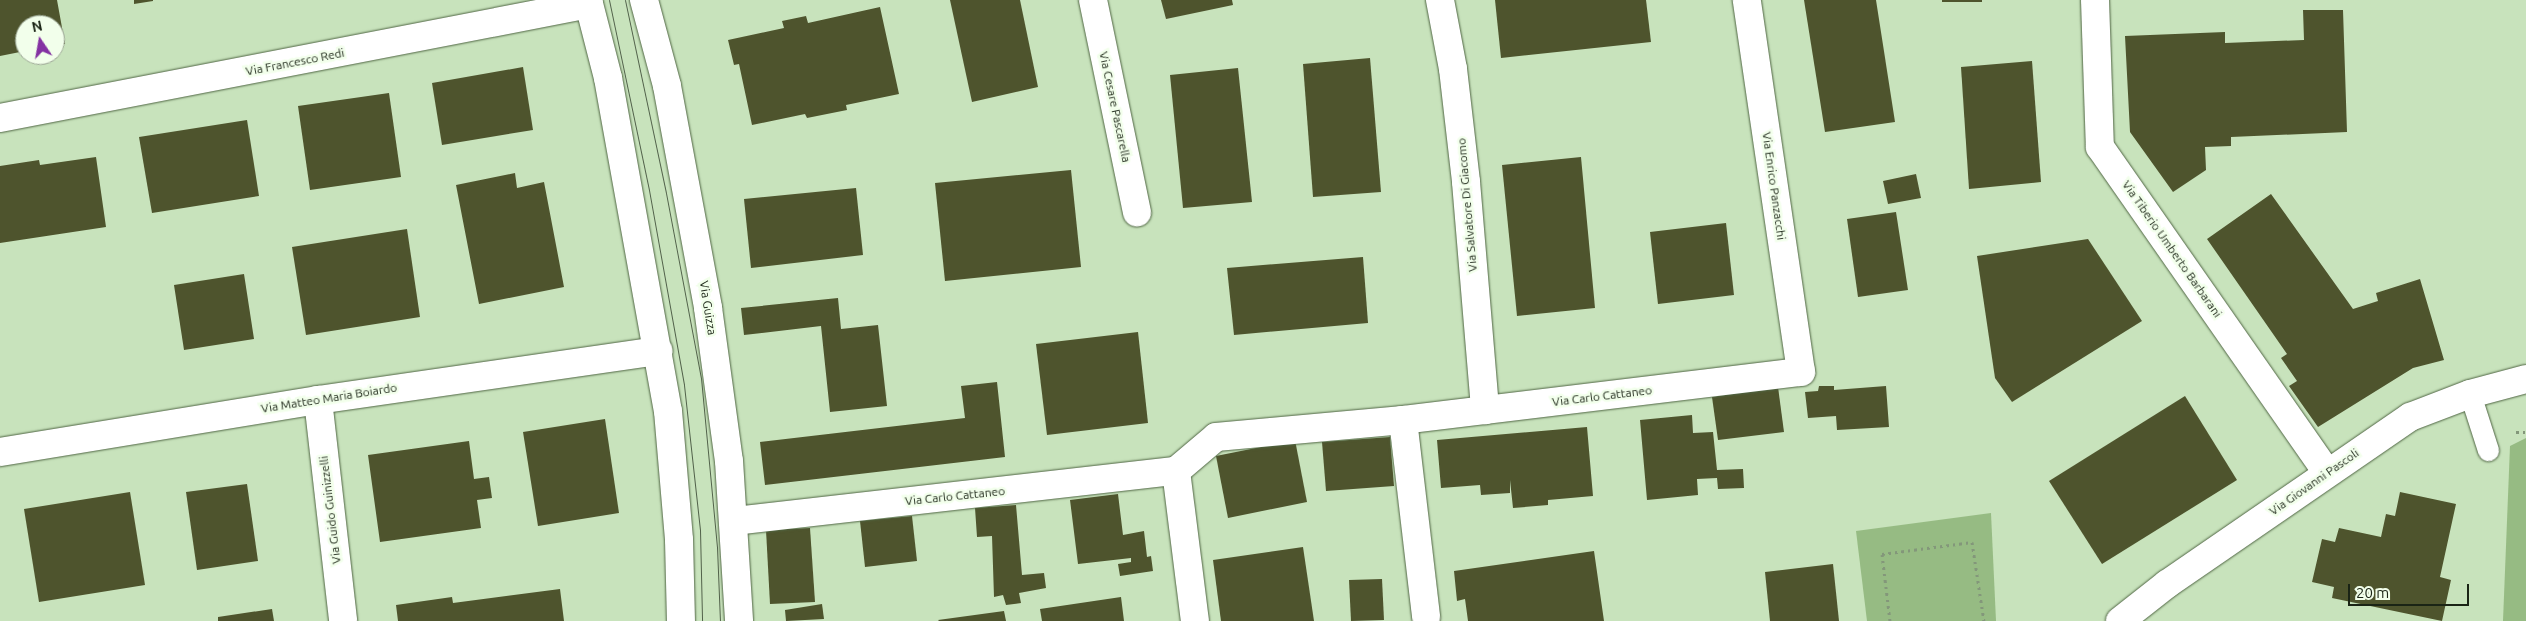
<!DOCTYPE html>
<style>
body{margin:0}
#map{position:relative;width:2526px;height:621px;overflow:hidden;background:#c8e3bc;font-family:Ubuntu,sans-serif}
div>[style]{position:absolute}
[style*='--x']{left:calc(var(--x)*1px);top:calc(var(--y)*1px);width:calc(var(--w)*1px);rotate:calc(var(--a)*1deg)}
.green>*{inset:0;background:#96bb83}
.building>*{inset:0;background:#4e542d}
.path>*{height:3px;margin-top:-1.5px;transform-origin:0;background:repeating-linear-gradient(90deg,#83977a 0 2.5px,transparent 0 6.5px)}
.roads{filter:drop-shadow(0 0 1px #506644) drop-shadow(0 0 1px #506644)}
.service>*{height:21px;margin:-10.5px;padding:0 10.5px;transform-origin:10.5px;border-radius:10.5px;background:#fff}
.minor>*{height:28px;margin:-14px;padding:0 14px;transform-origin:14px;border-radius:14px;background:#fff}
.tertiary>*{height:28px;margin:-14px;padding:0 14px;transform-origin:14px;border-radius:14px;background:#fff}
.tram>*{height:1px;margin:-0.5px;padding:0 0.5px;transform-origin:0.5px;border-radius:0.5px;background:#51614a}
span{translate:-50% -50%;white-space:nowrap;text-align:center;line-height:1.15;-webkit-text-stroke:5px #f2ffeb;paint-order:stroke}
.street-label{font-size:12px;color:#1a2415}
.north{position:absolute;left:15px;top:15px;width:50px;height:50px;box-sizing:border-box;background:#f2ffeb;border:1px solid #9ca795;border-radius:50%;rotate:348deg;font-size:14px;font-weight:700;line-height:20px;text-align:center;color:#1a2415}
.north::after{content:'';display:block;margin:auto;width:18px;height:22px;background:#8432a2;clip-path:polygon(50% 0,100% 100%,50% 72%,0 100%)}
.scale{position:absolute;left:2348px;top:584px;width:121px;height:22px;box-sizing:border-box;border:2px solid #1a2415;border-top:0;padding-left:6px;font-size:15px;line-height:18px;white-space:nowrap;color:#1a2415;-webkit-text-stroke:4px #f2ffeb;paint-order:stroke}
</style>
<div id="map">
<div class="green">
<div style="clip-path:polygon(2526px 438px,2526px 621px,2503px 621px,2510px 446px)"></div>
<div style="clip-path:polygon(1991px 513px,1996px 621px,1867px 621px,1856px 531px)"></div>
</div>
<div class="building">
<div style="clip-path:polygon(0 0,57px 0,65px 44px,55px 46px,55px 25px,25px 25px,25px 51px,0 56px)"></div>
<div style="clip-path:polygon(134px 0,153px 0,153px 1px,134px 4px)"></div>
<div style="clip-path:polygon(950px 0,1020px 0,1038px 87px,972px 102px)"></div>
<div style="clip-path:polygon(1161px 0,1232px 0,1233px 5px,1166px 19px)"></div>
<div style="clip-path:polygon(1495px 0,1646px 0,1651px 42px,1501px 58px)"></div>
<div style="clip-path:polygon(1804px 0,1876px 0,1895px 122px,1825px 132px)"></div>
<div style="clip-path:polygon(1942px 0,1982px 0,1982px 2px,1942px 2px)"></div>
<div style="clip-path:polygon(880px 7px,899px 94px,846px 105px,847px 110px,807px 118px,805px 114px,752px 125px,739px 64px,734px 65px,728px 40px,784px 28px,782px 21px,806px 16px,808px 23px)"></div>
<div style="clip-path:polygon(2303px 10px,2343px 10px,2347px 132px,2231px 137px,2231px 146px,2205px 147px,2206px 170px,2173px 192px,2130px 132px,2125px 36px,2225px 32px,2225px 43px,2304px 40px)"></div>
<div style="clip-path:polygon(1370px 58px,1381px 192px,1313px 197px,1303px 64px)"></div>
<div style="clip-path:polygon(2032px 61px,2041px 182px,1969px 189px,1961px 67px)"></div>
<div style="clip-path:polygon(523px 67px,533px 130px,442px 145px,432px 83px)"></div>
<div style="clip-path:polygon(1238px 68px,1252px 202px,1183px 208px,1170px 75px)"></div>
<div style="clip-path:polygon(389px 93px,401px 177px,310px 190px,298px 106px)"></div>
<div style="clip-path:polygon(247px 120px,259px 196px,152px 213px,139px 137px)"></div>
<div style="clip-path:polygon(96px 157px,106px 227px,0 243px,0 166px,39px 160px,40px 165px)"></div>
<div style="clip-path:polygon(1581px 157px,1595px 308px,1517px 316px,1502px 165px)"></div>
<div style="clip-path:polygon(1071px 170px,1081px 267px,945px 281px,935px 183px)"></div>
<div style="clip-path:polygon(515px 173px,517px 188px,544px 182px,564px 287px,479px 304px,456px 185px)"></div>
<div style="clip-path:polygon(1916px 174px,1921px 198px,1888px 204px,1883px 181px)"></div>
<div style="clip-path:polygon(856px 188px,863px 255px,751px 268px,744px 199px)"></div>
<div style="clip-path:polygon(2271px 194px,2353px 309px,2378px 301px,2376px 293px,2420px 279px,2444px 360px,2413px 368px,2318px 427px,2289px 386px,2297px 381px,2281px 358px,2287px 354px,2207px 239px)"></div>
<div style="clip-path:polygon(1896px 212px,1908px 290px,1858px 297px,1847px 219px)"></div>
<div style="clip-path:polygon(1726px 223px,1734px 295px,1658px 304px,1650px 232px)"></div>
<div style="clip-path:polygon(407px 229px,420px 317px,306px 335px,292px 247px)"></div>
<div style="clip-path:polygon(2088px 239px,2142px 321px,2012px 402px,1995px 378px,1977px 256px)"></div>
<div style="clip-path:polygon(1363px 257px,1368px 323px,1234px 335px,1227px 268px)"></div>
<div style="clip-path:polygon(244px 274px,254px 339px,184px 350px,174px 285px)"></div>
<div style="clip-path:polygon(838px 298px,841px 329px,878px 325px,887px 406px,830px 412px,821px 326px,744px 335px,741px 308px)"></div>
<div style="clip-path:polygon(1138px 332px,1148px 423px,1047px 435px,1036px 344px)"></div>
<div style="clip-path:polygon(997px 382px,1005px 457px,765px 485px,760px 442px,965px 418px,961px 386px)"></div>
<div style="clip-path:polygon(1819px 386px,1834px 386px,1834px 390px,1886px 386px,1889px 427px,1837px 430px,1836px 416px,1808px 418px,1805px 392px,1818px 391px)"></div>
<div style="clip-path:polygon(1778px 387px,1784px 432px,1718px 440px,1712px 397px)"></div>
<div style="clip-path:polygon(2185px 396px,2237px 480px,2102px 564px,2049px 481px)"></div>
<div style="clip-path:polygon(1692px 415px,1693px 433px,1713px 432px,1717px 470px,1743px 469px,1744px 488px,1718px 489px,1717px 478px,1697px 479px,1698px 495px,1647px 500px,1640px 420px)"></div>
<div style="clip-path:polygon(605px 419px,619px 513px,538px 526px,523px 432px)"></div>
<div style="clip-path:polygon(1587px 427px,1593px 496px,1548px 500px,1548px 505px,1513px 508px,1510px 480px,1510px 493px,1481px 495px,1480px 485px,1441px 488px,1437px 440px)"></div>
<div style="clip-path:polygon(1390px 437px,1394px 486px,1326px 491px,1322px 442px)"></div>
<div style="clip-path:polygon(1295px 440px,1307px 502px,1228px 518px,1216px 456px)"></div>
<div style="clip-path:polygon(469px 441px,474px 479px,489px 477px,492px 498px,477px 500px,481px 528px,380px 542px,368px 455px)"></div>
<div style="clip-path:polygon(247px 484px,258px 561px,197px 570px,186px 492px)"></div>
<div style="clip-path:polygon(130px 492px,145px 585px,39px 602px,24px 509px)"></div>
<div style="clip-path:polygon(2400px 492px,2456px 504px,2440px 577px,2451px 580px,2442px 621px,2332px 598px,2334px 587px,2312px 582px,2322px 539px,2335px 542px,2339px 528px,2381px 537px,2386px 514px,2395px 516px)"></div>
<div style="clip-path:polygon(1118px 494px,1123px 535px,1144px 531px,1147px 557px,1151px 556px,1153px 571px,1120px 576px,1118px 564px,1131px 562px,1131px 558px,1078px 564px,1070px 500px)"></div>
<div style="clip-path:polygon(1016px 505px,1022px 575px,1044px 573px,1046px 588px,1019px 593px,1021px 603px,1006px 605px,1003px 595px,994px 597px,992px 536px,977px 537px,975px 508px)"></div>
<div style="clip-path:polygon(912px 516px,917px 561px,865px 567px,860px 521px)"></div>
<div style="clip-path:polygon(810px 528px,815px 602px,770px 604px,766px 530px)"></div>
<div style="clip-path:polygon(1303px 547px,1314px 621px,1221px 621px,1213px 560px)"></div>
<div style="clip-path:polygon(1594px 551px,1604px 621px,1468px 621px,1465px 599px,1457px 601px,1454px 571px)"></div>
<div style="clip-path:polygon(1833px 564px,1839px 621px,1770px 621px,1765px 572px)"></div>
<div style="clip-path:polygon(1382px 579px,1384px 620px,1351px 621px,1349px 580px)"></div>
<div style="clip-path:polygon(560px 589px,564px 621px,398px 621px,396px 605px,452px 597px,453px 603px)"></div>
<div style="clip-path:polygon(1121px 597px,1124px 621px,1042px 621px,1040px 609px)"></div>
<div style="clip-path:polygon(822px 604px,824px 619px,786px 621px,785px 610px)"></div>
<div style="clip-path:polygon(272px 609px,274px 621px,218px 621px,218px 617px)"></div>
<div style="clip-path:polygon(1004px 611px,1006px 621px,939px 621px,938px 620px)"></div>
</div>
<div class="path">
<div style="--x:2516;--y:432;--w:10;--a:0"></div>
<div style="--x:1890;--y:621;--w:67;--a:-96.8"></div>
<div style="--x:1882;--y:554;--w:91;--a:-7.6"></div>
<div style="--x:1972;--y:542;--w:80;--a:81.4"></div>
</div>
<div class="roads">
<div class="service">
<div style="--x:2470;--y:394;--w:59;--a:72.2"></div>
</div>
<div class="minor">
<div style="--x:1093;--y:0;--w:217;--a:78.3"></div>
<div style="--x:1440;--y:0;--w:70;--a:79.3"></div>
<div style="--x:1453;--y:69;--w:114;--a:83.4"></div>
<div style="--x:1466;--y:182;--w:229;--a:85.2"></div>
<div style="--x:2095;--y:0;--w:147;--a:88.1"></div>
<div style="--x:2100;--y:147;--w:396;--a:55.1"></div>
<div style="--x:0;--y:118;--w:600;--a:-10.95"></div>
<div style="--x:318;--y:400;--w:222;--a:83.5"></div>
<div style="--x:1403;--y:420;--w:198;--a:83.3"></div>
<div style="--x:0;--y:452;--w:322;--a:-9.3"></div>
<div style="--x:318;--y:400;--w:344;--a:-8.2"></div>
<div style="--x:1176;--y:471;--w:151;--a:82.8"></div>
<div style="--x:734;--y:521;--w:445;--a:-6.5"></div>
<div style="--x:1176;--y:471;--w:52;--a:-40.4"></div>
<div style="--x:1216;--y:437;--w:188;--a:-5.2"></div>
<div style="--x:1403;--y:420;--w:401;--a:-6.9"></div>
<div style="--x:1801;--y:372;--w:376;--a:-98.3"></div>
<div style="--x:2120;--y:621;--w:60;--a:-38.2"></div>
<div style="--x:2167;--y:584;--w:295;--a:-34.5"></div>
<div style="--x:2410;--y:417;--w:64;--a:-21"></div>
<div style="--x:2470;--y:394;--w:58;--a:-15"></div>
</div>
<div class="tertiary">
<div style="--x:588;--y:0;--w:81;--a:75.6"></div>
<div style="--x:608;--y:78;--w:338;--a:79.8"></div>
<div style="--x:668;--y:411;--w:129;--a:85.1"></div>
<div style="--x:679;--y:540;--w:81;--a:88.6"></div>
<div style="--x:644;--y:0;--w:89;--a:75"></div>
<div style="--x:667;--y:86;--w:226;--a:79.5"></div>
<div style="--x:708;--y:308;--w:154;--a:82.2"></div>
<div style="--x:729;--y:461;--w:160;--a:86.4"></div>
</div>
</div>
<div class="tram">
<div style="--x:609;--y:0;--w:194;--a:78.1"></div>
<div style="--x:649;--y:190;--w:198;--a:79.8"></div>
<div style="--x:684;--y:385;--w:146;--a:83.7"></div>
<div style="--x:700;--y:530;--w:91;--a:88.7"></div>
<div style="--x:625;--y:0;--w:197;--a:78"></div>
<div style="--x:666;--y:193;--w:188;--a:79.3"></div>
<div style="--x:701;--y:378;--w:170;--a:84.6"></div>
<div style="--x:717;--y:547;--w:74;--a:87.7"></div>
</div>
<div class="street-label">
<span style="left:295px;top:62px;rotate:-11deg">Via Francesco Redi</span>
<span style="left:1115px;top:107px;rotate:78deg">Via Cesare Pascarella</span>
<span style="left:1774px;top:186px;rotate:82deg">Via Enrico Panzacchi</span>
<span style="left:1467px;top:205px;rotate:-95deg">Via Salvatore Di Giacomo</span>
<span style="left:2172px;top:249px;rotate:55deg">Via Tiberio Umberto Barbarani</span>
<span style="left:708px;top:308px;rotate:81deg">Via Guizza</span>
<span style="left:1602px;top:396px;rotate:-7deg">Via Carlo Cattaneo</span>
<span style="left:329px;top:398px;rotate:-9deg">Via Matteo Maria Boiardo</span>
<span style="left:2314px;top:482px;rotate:-35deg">Via Giovanni Pascoli</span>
<span style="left:955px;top:496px;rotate:-6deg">Via Carlo Cattaneo</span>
<span style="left:330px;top:510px;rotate:-97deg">Via Guido Guinizzelli</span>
</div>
<div class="north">N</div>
<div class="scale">20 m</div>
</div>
